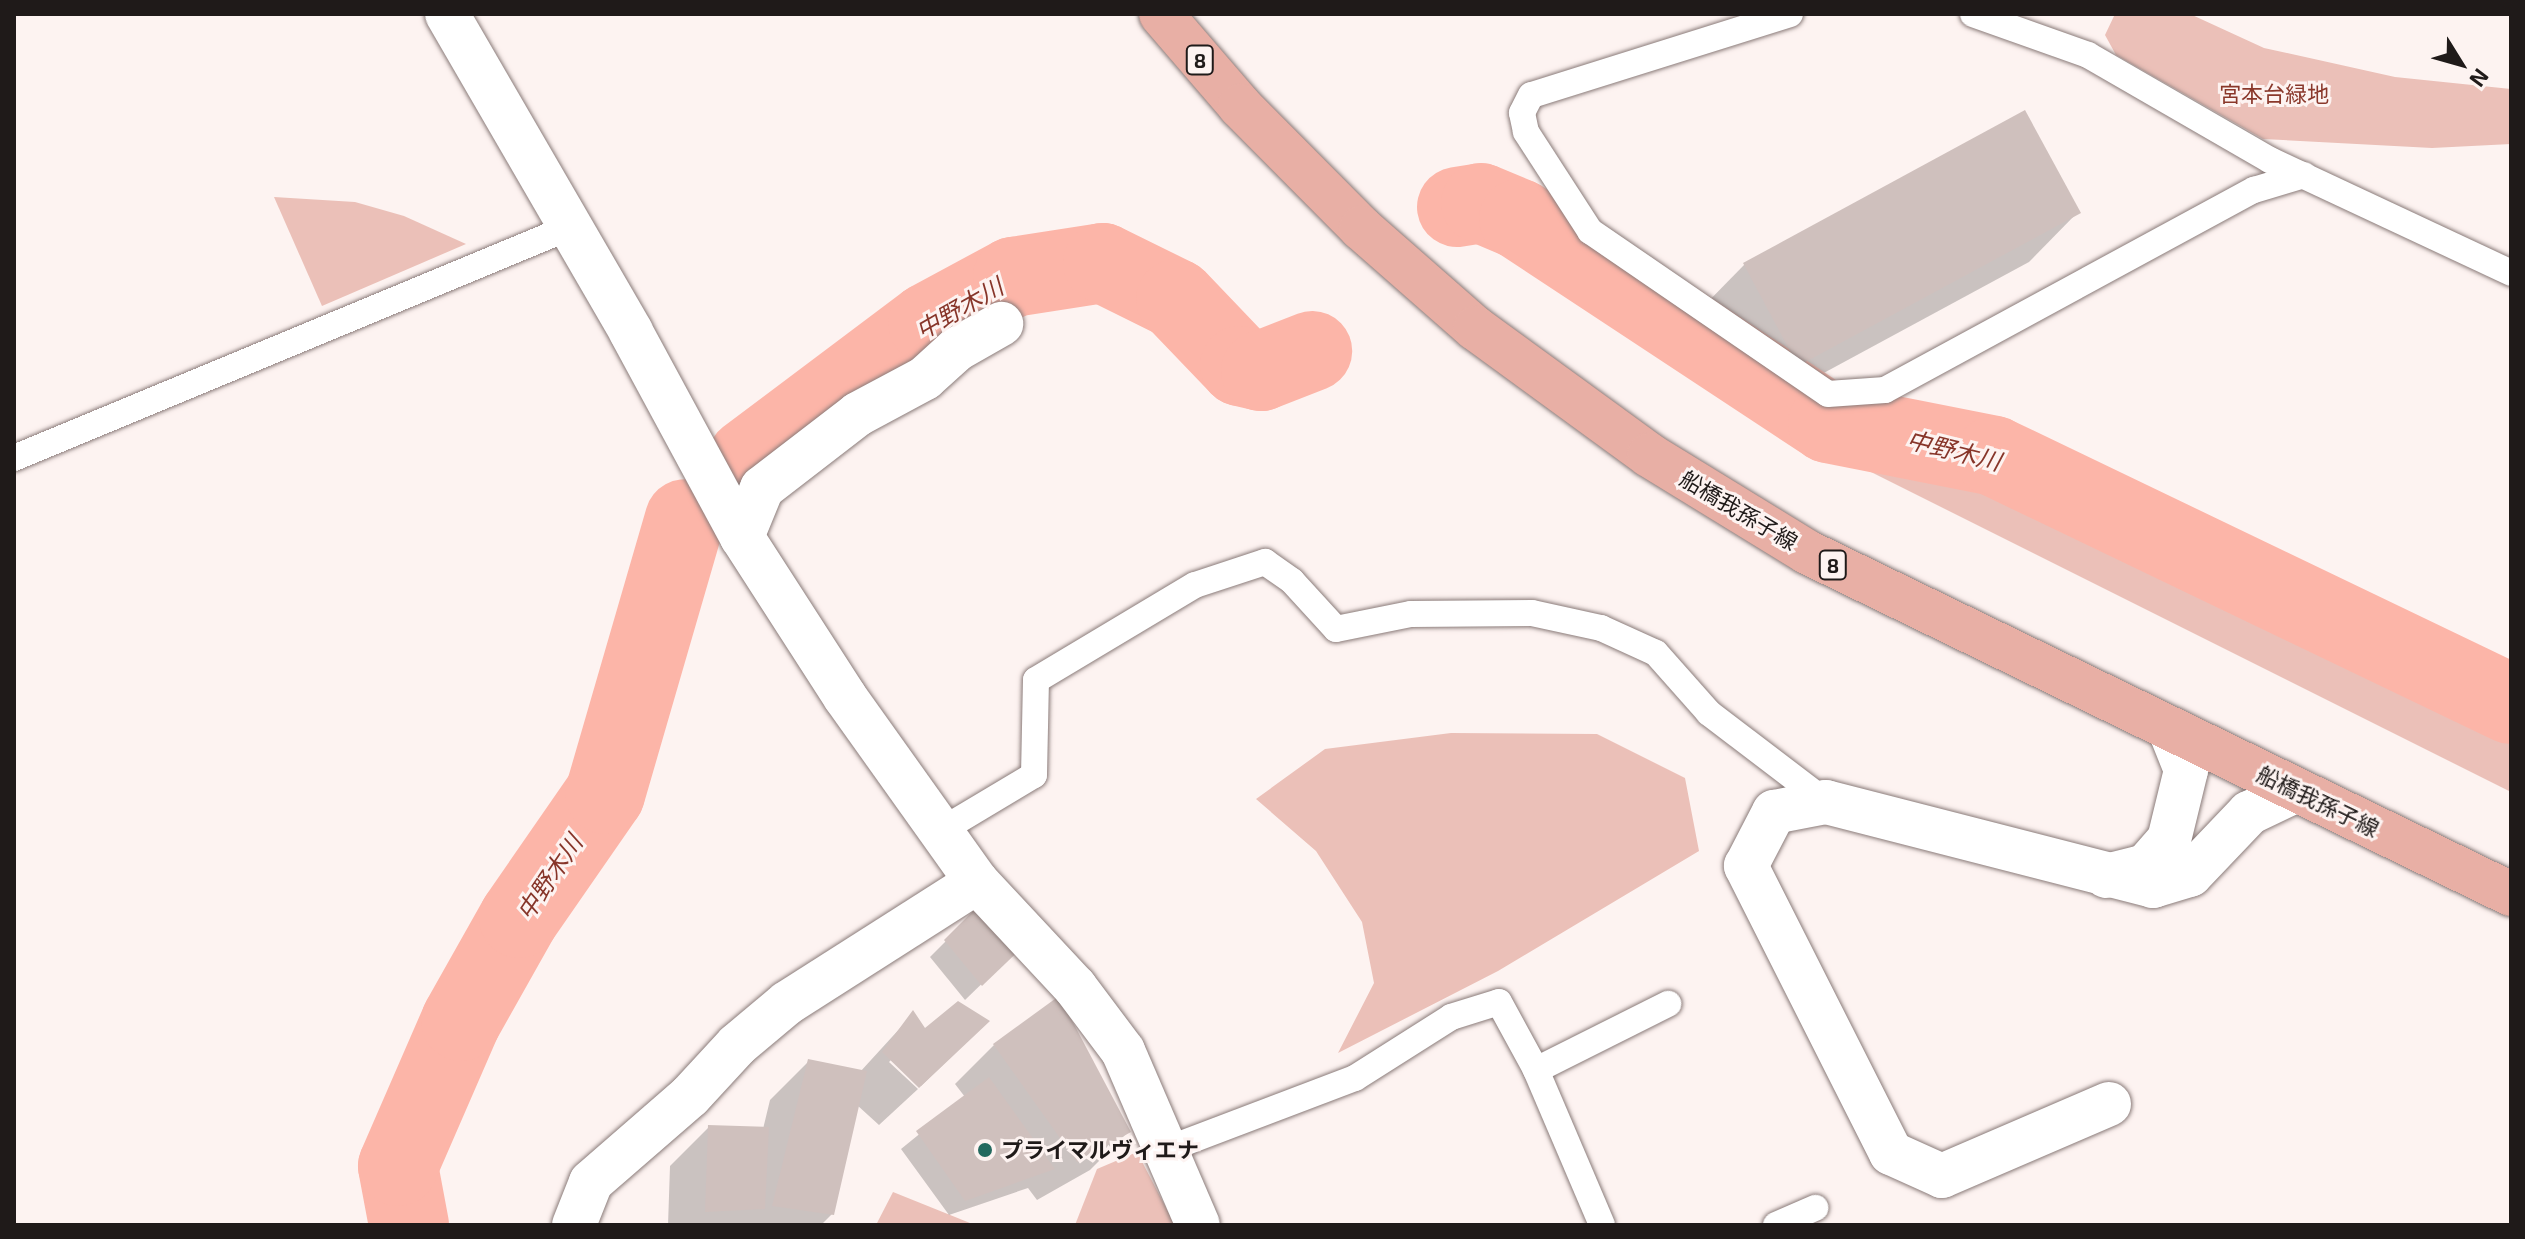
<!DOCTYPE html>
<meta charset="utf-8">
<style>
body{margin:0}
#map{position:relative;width:2525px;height:1239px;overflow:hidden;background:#fdf3f1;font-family:"Exo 2","Noto Sans JP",sans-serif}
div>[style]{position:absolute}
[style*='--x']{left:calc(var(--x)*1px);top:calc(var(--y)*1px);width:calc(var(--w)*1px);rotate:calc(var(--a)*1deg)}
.green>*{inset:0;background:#ebc0b8}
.shadow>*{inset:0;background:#0003}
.river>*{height:80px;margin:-40px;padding:0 40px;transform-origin:40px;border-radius:40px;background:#fcb5a8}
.building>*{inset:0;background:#cfc0bd}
.roads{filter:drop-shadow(0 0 2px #8a7b79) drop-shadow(0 0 2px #8a7b79)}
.lane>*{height:26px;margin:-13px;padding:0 13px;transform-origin:13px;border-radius:13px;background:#fff}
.street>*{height:44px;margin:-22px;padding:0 22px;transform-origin:22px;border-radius:22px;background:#fff}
.primary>*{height:44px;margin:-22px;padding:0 22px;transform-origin:22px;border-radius:22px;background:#e8afa5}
.dots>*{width:22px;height:22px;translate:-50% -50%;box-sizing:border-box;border:4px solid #fdf3f1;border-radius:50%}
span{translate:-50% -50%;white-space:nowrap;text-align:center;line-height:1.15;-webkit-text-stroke:6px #fdf3f1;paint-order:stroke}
.shield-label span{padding:2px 6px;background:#fdf3f1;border:2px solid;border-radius:6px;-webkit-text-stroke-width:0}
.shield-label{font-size:20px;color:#1f1a19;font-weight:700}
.park-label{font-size:22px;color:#8a382b}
.street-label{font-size:22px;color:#1f1a19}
.poi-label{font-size:22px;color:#1f1a19;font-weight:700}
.left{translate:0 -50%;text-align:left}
.water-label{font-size:24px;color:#873529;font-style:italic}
.frame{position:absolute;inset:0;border:16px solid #1f1a19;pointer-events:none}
.north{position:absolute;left:2421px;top:24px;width:80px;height:80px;-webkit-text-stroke:6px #fdf3f1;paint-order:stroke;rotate:127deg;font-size:22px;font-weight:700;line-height:32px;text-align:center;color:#1f1a19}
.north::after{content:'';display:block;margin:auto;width:28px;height:36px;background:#1f1a19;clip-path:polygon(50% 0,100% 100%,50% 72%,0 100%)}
</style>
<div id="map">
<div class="green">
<div style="clip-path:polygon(2115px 14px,2190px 14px,2264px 48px,2395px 77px,2511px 89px,2511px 144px,2432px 148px,2263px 139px,2116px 55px,2105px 35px)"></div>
<div style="clip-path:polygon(274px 197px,355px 202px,404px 216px,466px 244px,322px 306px)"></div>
<div style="clip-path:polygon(1839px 456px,1946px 470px,2511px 741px,2511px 792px)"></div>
<div style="clip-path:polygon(1451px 733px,1597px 734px,1685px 778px,1699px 851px,1498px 971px,1338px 1053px,1374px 983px,1362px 922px,1316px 851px,1256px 799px,1325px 749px)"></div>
<div style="clip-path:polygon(1137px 1152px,1175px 1225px,1075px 1225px,1097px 1169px)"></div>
<div style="clip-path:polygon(893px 1192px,975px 1225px,876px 1225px)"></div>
</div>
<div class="shadow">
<div style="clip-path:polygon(2078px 212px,2029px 262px,1748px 414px,1695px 315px,1744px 265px)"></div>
<div style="clip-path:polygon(986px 901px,1025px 942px,965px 1000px,930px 957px)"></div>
<div style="clip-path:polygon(913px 1014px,924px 1031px,987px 1022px,921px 1086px,892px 1059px,889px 1062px,918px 1089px,879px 1125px,857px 1105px,832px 1214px,821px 1225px,668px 1225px,670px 1166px,709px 1127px,763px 1129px,770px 1100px,809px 1061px,860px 1072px)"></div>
<div style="clip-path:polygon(994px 1045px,1129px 1131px,1090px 1170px,1037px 1200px,1028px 1188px,949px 1215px,901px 1149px,965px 1097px,955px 1084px)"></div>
</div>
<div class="river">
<div style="--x:1457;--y:207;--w:24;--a:-9"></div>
<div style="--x:1481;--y:203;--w:41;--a:22.8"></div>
<div style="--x:1519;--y:219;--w:370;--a:33.4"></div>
<div style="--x:1828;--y:423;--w:169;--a:11.2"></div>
<div style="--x:1994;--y:456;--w:573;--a:25.63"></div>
<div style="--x:747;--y:459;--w:226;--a:-36.9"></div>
<div style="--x:928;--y:323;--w:97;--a:-28.4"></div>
<div style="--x:1013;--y:277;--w:91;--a:-8.8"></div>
<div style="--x:1103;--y:263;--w:81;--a:26.3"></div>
<div style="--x:1176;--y:299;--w:93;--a:46.3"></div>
<div style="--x:1240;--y:366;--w:22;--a:13"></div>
<div style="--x:1261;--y:371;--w:55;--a:-21.4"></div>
<div style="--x:409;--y:1225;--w:60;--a:-100.6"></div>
<div style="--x:398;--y:1166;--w:158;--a:-66.5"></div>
<div style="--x:461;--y:1021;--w:118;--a:-60.6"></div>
<div style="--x:519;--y:918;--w:151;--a:-55.3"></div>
<div style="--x:605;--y:794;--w:286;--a:-73.8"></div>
</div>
<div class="building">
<div style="clip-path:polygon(2025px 110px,2081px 213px,1798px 366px,1743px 263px)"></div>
<div style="clip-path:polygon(986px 898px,1028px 942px,982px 986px,944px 940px)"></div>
<div style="clip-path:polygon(1059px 996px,1131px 1132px,1077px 1162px,993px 1044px)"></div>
<div style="clip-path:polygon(958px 1001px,990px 1021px,919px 1088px,882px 1052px,913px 1010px,925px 1028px)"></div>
<div style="clip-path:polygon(808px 1059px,867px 1071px,834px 1215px,772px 1206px)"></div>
<div style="clip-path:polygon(989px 1077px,1055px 1169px,965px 1201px,916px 1131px)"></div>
<div style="clip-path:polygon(708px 1125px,769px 1127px,765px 1209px,705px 1212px)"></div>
</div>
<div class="roads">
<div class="lane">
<div style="--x:1790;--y:14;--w:271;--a:162.6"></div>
<div style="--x:1531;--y:95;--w:20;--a:117"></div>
<div style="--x:1522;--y:113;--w:19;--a:78"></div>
<div style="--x:1526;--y:132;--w:118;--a:57.1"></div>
<div style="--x:1590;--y:231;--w:288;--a:34.4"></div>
<div style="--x:1828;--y:394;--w:57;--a:-4"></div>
<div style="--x:1885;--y:390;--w:420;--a:-28.5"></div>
<div style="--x:2254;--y:190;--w:52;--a:-16.7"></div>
<div style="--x:1973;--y:14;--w:122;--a:19.6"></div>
<div style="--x:2088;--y:55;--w:210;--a:30"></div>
<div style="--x:2270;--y:160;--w:266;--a:25.1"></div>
<div style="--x:14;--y:458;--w:600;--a:-22.55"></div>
<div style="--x:942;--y:830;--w:107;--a:-30.9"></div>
<div style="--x:1034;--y:775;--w:95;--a:-88.8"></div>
<div style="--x:1036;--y:680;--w:185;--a:-30.9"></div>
<div style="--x:1195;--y:585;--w:74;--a:-18.2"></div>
<div style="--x:1265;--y:562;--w:33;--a:35"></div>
<div style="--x:1292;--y:581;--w:65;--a:47.5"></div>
<div style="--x:1336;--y:629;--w:76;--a:-11.3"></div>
<div style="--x:1411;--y:614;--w:121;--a:-0.5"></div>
<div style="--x:1532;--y:613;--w:71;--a:12.3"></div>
<div style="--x:1601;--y:628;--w:60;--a:24.4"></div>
<div style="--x:1656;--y:653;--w:80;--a:48.5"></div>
<div style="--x:1709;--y:713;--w:147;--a:37.3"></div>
<div style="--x:1536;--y:1070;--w:148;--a:-26.6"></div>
<div style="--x:1168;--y:1149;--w:200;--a:-20.8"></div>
<div style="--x:1355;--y:1078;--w:114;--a:-32.4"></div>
<div style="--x:1451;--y:1017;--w:50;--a:-17.4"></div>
<div style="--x:1499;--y:1002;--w:77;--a:61.4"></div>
<div style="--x:1536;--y:1070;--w:168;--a:66.9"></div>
<div style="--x:1776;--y:1225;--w:43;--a:-23.6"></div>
</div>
<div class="street">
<div style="--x:447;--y:14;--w:367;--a:59.9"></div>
<div style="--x:631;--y:332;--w:233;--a:61.6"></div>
<div style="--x:742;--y:537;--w:190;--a:57.2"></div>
<div style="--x:845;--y:697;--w:227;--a:54.5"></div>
<div style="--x:977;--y:882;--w:144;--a:47"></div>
<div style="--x:1075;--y:987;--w:80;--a:53.1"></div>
<div style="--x:1123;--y:1051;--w:189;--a:66.7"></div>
<div style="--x:742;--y:537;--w:53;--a:-67.8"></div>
<div style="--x:762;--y:488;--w:121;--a:-37.6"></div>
<div style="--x:858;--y:414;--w:76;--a:-28.2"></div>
<div style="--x:925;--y:378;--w:43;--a:-42.2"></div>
<div style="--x:957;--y:349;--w:51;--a:-29.6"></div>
<div style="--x:2106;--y:876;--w:41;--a:-14"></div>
<div style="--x:2146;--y:866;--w:35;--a:-49"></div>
<div style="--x:2169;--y:840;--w:72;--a:-76.3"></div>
<div style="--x:2186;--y:770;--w:43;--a:-111.8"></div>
<div style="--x:2109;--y:1104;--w:182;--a:156.7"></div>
<div style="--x:1942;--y:1176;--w:56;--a:-155.7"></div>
<div style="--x:1891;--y:1153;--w:322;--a:-116.8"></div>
<div style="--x:1746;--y:866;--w:61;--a:-62.6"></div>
<div style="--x:1774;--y:812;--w:53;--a:-10.9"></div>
<div style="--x:1826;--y:802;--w:338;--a:14.4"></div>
<div style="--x:2153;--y:886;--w:39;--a:-17"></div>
<div style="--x:2190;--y:875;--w:86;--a:-46.4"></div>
<div style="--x:2249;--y:813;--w:51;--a:-25.6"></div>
<div style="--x:574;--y:1225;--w:46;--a:-68.4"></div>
<div style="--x:591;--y:1182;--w:131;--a:-41"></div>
<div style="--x:690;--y:1096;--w:69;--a:-47.3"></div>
<div style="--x:737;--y:1045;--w:65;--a:-40"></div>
<div style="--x:787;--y:1003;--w:225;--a:-32.5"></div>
</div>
<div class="primary">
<div style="--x:1161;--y:14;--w:121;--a:49.3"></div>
<div style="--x:1240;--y:106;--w:172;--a:45.2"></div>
<div style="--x:1361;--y:228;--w:152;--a:41.3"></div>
<div style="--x:1475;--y:328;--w:215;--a:36.1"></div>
<div style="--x:1649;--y:455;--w:185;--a:31.5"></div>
<div style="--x:1807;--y:552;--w:783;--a:25.91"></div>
</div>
</div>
<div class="dots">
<div style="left:985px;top:1150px;background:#246a5f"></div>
</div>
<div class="shield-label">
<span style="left:1200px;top:60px">8</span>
<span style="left:1833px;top:565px">8</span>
</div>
<div class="park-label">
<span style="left:2274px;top:94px">宮本台緑地</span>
</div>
<div class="street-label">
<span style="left:1739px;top:510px;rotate:31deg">船橋我孫子線</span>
<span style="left:2318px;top:801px;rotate:26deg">船橋我孫子線</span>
</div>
<div class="poi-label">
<span class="left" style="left:1001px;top:1150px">プライマルヴィエナ</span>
</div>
<div class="water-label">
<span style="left:959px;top:308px;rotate:-30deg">中野木川</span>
<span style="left:1954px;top:450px;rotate:14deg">中野木川</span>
<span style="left:549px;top:877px;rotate:-56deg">中野木川</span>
</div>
<div class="frame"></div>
<div class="north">N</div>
</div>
